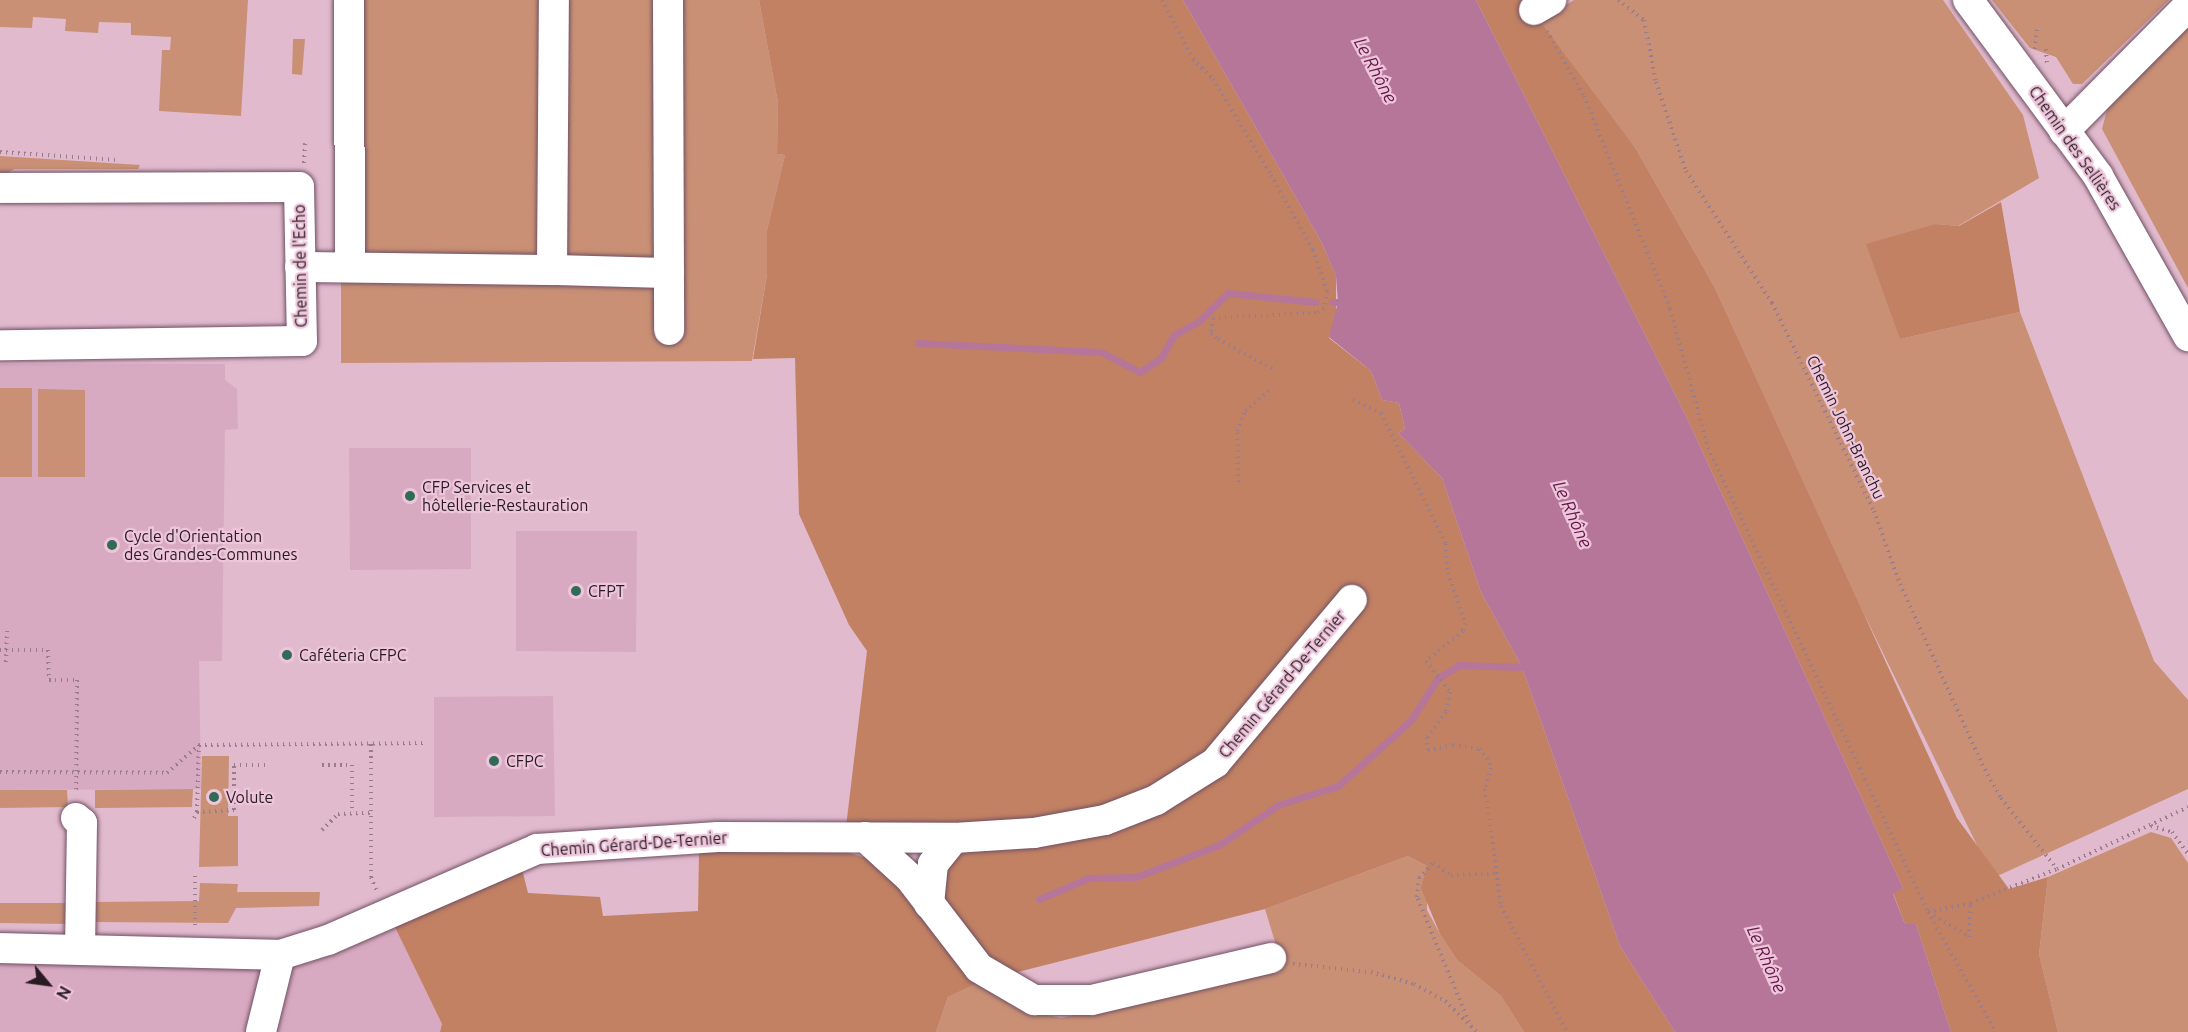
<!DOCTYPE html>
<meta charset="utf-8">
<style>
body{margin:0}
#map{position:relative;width:2188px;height:1032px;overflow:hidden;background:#e1bace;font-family:Ubuntu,sans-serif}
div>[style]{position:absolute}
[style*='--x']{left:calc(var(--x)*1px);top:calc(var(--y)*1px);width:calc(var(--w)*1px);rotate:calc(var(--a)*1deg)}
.built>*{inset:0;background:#d8aac2}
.green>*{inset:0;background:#c99075}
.forest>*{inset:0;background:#c28163}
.water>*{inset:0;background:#b67699}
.stream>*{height:7px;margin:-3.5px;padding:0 3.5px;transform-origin:3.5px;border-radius:3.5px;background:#b67699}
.path>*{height:4px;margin-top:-2px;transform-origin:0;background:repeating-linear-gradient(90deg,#9a7d8b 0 1.5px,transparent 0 6px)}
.roads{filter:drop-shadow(0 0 2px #715062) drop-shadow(0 0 2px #715062)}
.minor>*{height:30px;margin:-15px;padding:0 15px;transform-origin:15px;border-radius:15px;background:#fff}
.path-bridge>*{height:4px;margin-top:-2px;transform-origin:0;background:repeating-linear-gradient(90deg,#9a7d8b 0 1.5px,transparent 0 6px)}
.dots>*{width:16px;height:16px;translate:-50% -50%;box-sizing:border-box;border:3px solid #eec6db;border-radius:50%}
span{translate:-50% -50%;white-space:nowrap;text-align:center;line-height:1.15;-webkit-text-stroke:4.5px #eec6db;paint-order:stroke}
.street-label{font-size:16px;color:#291b22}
.poi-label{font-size:16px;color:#291b22}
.left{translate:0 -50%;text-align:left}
.water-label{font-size:18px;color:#641748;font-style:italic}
.north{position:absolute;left:18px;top:954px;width:60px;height:60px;-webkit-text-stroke:4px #eec6db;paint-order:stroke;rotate:119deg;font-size:16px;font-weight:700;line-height:24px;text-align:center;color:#291b22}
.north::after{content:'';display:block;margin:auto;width:21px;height:27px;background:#291b22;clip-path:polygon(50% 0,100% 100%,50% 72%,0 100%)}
</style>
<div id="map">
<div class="built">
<div style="clip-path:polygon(0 364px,225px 364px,225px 380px,237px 389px,238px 429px,225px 430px,222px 661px,199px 661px,201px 789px,0 790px)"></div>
<div style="clip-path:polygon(349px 448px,471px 448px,471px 569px,350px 570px)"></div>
<div style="clip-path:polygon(516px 531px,637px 531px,636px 652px,516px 651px)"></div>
<div style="clip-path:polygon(553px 696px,555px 816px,434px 817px,434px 697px)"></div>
<div style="clip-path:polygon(393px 923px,442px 1024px,440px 1032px,0 1032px,0 948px,280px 955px)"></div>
</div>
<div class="green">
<div style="clip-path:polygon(0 0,248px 0,241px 116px,159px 111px,162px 50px,170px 50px,171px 37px,131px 35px,131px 23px,99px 22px,98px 33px,65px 31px,66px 19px,33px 17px,32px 28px,0 27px)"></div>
<div style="clip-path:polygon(341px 0,759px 0,778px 103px,777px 154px,785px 155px,767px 230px,767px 274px,752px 361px,341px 363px)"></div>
<div style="clip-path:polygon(1574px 0,1943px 0,2023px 115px,2039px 178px,1958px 226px,1936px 224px,1900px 339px,2020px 312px,2154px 661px,2188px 700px,2188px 789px,1993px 878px,1860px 606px,1715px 288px,1636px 149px,1537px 24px)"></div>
<div style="clip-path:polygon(1992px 0,2169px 0,2082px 84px,2073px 84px,2056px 57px,2030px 48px)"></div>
<div style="clip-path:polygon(2188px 23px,2188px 288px,2102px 129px,2108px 106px)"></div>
<div style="clip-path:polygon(293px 39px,305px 39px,302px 75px,292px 74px)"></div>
<div style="clip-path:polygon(0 156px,140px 165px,138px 169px,14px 169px,0 178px)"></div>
<div style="clip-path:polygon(0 388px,32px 388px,32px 477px,0 477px)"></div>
<div style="clip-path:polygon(38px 389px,85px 390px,85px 477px,38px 477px)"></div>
<div style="clip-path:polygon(202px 756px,229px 756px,228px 816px,238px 816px,238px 866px,199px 867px)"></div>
<div style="clip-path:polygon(193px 789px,192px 807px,95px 808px,95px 790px)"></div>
<div style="clip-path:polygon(0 790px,67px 790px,68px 807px,0 808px)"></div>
<div style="clip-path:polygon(2151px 832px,2171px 838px,2188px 863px,2188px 1032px,2058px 1032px,2039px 954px,2048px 877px)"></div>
<div style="clip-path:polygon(1408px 856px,1427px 866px,1427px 910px,1440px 934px,1457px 960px,1501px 996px,1524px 1032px,936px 1032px,948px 997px,976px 984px,1024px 1010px,1061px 1018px,1282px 965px,1265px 909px)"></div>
<div style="clip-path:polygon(200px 883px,238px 884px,237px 892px,320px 892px,319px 906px,236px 908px,228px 923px,95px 922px,95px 902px,199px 901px)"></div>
<div style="clip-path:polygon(0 903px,67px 903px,68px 924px,0 923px)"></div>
</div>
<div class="forest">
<div style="clip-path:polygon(759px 0,1183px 0,1322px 243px,1336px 276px,1336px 322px,1329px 338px,1371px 371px,1382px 400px,1399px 403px,1405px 429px,1398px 433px,1442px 478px,1481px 592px,1522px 667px,1620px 946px,1675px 1032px,1524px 1032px,1501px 996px,1457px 960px,1440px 934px,1421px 888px,1427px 866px,1408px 856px,1265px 909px,1002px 976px,943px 904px,939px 887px,961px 826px,846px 827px,867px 651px,849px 625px,799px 514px,795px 358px,753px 359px,767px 274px,767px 230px,785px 155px,777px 154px,778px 103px)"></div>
<div style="clip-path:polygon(1476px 0,1524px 0,1636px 149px,1715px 288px,1957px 818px,2009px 889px,2048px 877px,2039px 954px,2058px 1032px,1951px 1032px,1916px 924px,1905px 924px,1893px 893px,1903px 888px,1687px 418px)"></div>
<div style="clip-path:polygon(2001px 202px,2020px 312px,1900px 339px,1866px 244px,1936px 224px,1959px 226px)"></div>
<div style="clip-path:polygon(716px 850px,843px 851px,866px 858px,890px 875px,975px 974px,976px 984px,948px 997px,936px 1032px,440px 1032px,442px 1024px,393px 923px,521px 865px,528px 893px,600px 897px,603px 916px,698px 911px,699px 852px)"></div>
</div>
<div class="water">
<div style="clip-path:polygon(1183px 0,1476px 0,1687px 418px,1903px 888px,1893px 894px,1905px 924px,1916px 924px,1951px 1032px,1675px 1032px,1620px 946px,1522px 667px,1481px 592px,1442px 478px,1398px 433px,1405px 429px,1399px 403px,1382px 400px,1371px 371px,1329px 337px,1338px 302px,1336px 276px,1322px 243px)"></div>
</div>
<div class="stream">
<div style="--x:1332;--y:302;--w:6;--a:0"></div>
<div style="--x:918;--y:343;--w:183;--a:2.8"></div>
<div style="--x:1101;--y:352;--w:44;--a:27.1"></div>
<div style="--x:1140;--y:372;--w:25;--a:-34"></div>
<div style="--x:1161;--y:358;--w:26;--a:-61"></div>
<div style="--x:1174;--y:335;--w:29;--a:-29"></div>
<div style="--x:1199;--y:321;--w:40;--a:-44"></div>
<div style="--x:1228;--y:293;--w:88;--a:5.8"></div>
<div style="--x:1039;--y:899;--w:54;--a:-22.8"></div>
<div style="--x:1089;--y:878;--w:47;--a:-1.2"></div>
<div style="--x:1136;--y:877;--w:89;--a:-21.1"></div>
<div style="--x:1219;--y:845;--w:71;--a:-34.1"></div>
<div style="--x:1278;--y:805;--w:63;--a:-17.6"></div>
<div style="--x:1338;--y:786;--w:98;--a:-42.1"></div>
<div style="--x:1411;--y:720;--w:50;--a:-57.3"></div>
<div style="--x:1438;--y:678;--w:26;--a:-31"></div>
<div style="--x:1460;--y:665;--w:62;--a:1.8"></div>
</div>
<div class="path">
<div style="--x:1162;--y:0;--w:67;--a:62.3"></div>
<div style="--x:1193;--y:59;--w:28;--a:45"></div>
<div style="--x:1213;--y:79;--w:112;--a:58.9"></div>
<div style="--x:1271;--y:175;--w:86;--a:60.8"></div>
<div style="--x:1313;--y:250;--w:43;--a:71.1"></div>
<div style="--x:1327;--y:291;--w:17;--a:100"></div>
<div style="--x:1324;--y:308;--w:9;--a:148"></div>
<div style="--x:1316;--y:313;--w:103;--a:177.2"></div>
<div style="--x:1213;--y:318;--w:15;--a:98"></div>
<div style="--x:1211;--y:333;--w:9;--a:41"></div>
<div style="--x:1218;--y:339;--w:66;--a:28.9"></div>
<div style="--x:1618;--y:0;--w:33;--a:38"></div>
<div style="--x:1644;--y:20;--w:63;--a:79"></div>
<div style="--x:1656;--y:82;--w:94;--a:71.4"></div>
<div style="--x:1686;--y:171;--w:158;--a:56.9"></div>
<div style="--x:1772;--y:303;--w:232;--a:63.9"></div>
<div style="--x:1874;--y:511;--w:77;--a:70.4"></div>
<div style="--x:1900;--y:584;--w:198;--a:65.5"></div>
<div style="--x:1982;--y:764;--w:39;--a:61"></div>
<div style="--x:2001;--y:798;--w:90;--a:51.7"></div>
<div style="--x:1547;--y:31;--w:75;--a:60.4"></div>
<div style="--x:1584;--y:96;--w:230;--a:68"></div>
<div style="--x:1670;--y:309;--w:144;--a:74.7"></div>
<div style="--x:1708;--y:448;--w:514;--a:64.63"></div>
<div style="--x:1928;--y:912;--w:138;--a:60.5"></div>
<div style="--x:2035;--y:49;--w:20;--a:-84"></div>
<div style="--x:2046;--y:49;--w:15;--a:86"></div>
<div style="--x:0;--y:152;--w:118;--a:3.9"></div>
<div style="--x:304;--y:163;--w:20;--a:-87"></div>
<div style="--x:1353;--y:400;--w:31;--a:25"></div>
<div style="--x:1381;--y:413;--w:146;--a:63.6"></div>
<div style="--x:1446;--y:544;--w:29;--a:86"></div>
<div style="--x:1448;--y:573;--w:53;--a:71.2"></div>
<div style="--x:1465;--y:623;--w:8;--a:104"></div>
<div style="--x:1463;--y:631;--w:48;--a:141"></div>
<div style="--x:1426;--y:661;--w:39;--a:52"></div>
<div style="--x:1450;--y:692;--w:20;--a:101"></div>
<div style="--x:1446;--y:712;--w:31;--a:127"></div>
<div style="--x:1427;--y:737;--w:13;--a:86"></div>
<div style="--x:1428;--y:750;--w:25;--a:-11"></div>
<div style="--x:1453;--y:745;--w:26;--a:9"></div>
<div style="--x:1479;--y:749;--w:12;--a:48"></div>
<div style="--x:1487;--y:758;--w:11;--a:68"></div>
<div style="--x:1491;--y:768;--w:22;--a:106"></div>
<div style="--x:1485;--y:789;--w:118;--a:82.2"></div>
<div style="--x:1501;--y:906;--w:142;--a:62.4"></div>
<div style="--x:1238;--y:482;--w:51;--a:-91.1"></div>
<div style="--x:1237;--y:431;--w:22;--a:-68"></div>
<div style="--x:1245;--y:411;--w:33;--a:-40"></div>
<div style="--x:0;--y:650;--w:48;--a:0"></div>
<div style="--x:48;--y:650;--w:30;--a:88"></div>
<div style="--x:49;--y:680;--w:28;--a:0"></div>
<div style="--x:77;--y:680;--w:114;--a:90.5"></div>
<div style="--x:371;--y:744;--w:133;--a:90"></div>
<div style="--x:371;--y:877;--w:16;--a:68"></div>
<div style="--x:322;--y:765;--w:30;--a:0"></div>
<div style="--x:352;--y:765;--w:48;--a:90"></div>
<div style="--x:0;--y:772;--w:167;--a:0.3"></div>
<div style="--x:167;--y:773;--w:43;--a:-41.2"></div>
<div style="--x:199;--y:745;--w:227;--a:-0.5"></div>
<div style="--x:197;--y:812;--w:67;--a:-88.3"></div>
<div style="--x:194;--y:818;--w:7;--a:-63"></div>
<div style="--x:197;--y:812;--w:37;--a:-3"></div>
<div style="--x:234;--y:810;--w:45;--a:-90"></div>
<div style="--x:234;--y:765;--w:31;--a:0"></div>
<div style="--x:2151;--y:826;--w:22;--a:16"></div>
<div style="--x:2172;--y:832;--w:27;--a:54"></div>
<div style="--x:322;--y:830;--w:23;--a:-45"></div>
<div style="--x:338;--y:814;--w:33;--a:-2"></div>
<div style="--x:195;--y:876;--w:53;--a:90"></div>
<div style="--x:1928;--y:912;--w:44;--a:-11.8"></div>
<div style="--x:1971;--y:903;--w:92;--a:-21.6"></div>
<div style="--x:2057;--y:869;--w:145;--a:-25.3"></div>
<div style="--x:1929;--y:912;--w:47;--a:32"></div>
<div style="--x:1969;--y:937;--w:34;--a:-87"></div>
<div style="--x:1293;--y:964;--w:78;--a:5.9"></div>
<div style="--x:1371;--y:972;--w:45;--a:15.6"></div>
<div style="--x:1414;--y:984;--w:35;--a:29"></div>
<div style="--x:1445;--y:1001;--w:45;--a:44.1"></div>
<div style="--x:1469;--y:1022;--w:135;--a:-112.6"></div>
<div style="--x:1417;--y:897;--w:19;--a:-84"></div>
<div style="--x:1419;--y:878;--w:21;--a:-47"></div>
<div style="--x:1433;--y:863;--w:22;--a:34"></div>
<div style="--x:1451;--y:875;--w:46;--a:-2.5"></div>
</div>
<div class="roads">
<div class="minor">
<div style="--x:349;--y:0;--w:267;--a:89.8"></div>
<div style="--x:668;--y:0;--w:330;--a:89.8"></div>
<div style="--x:1968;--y:0;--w:219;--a:53.5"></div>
<div style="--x:2098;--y:176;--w:184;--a:60.6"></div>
<div style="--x:1534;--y:10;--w:20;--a:-30"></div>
<div style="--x:2064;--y:131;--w:176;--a:-45.2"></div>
<div style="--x:0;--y:188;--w:299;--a:-0.2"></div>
<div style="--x:299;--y:187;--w:154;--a:88.9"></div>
<div style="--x:302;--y:341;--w:302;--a:179.2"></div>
<div style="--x:300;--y:267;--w:252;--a:0.7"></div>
<div style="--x:552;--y:270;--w:270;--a:-89.6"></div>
<div style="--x:552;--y:270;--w:117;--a:1.5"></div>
<div style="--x:76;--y:818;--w:8;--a:40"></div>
<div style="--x:82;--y:823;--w:126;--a:90.9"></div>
<div style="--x:865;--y:837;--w:61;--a:42.3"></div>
<div style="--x:910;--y:878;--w:113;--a:52.5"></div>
<div style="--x:979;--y:968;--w:64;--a:30.2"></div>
<div style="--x:1034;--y:1000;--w:58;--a:0"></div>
<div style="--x:1092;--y:1000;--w:184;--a:-13.2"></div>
<div style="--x:929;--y:904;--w:40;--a:-84.3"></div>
<div style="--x:933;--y:864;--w:33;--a:-51"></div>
<div style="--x:0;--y:948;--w:280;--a:1.4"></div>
<div style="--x:280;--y:955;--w:79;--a:103.9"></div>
<div style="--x:280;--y:955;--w:50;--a:-17.4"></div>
<div style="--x:328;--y:940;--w:228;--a:-23.5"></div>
<div style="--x:537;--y:849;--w:181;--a:-3.8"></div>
<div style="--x:718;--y:837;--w:236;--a:0.2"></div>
<div style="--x:954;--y:838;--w:80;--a:-3.6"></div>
<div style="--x:1034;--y:833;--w:72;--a:-10.4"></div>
<div style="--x:1105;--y:820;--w:55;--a:-21.4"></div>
<div style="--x:1156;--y:800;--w:70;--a:-32.1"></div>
<div style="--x:1215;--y:763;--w:213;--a:-50"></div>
</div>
</div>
<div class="path-bridge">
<div style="--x:6;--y:662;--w:31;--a:-88"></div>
</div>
<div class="dots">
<div style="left:410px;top:496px;background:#316b55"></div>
<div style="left:112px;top:545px;background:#316b55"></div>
<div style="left:576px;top:591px;background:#316b55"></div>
<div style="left:287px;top:655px;background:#316b55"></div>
<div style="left:494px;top:761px;background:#316b55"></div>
<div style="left:214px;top:797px;background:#316b55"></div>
</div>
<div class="street-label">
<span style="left:2075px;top:148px;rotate:55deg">Chemin des Sellières</span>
<span style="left:300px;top:266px;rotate:-91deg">Chemin de l'Echo</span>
<span style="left:1846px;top:427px;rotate:64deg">Chemin John-Branchu</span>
<span style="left:1282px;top:684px;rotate:-50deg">Chemin Gérard-De-Ternier</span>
<span style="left:634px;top:844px;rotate:-4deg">Chemin Gérard-De-Ternier</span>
</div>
<div class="poi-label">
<span class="left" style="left:422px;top:496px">CFP Services et<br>hôtellerie-Restauration</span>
<span class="left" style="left:124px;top:545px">Cycle d'Orientation<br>des Grandes-Communes</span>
<span class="left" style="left:588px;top:591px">CFPT</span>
<span class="left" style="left:299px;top:655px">Caféteria CFPC</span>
<span class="left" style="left:506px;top:761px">CFPC</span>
<span class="left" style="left:226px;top:797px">Volute</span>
</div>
<div class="water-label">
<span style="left:1376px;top:70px;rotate:62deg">Le Rhône</span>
<span style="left:1573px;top:514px;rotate:66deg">Le Rhône</span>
<span style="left:1767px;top:959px;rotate:66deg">Le Rhône</span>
</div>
<div class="north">N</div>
</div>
